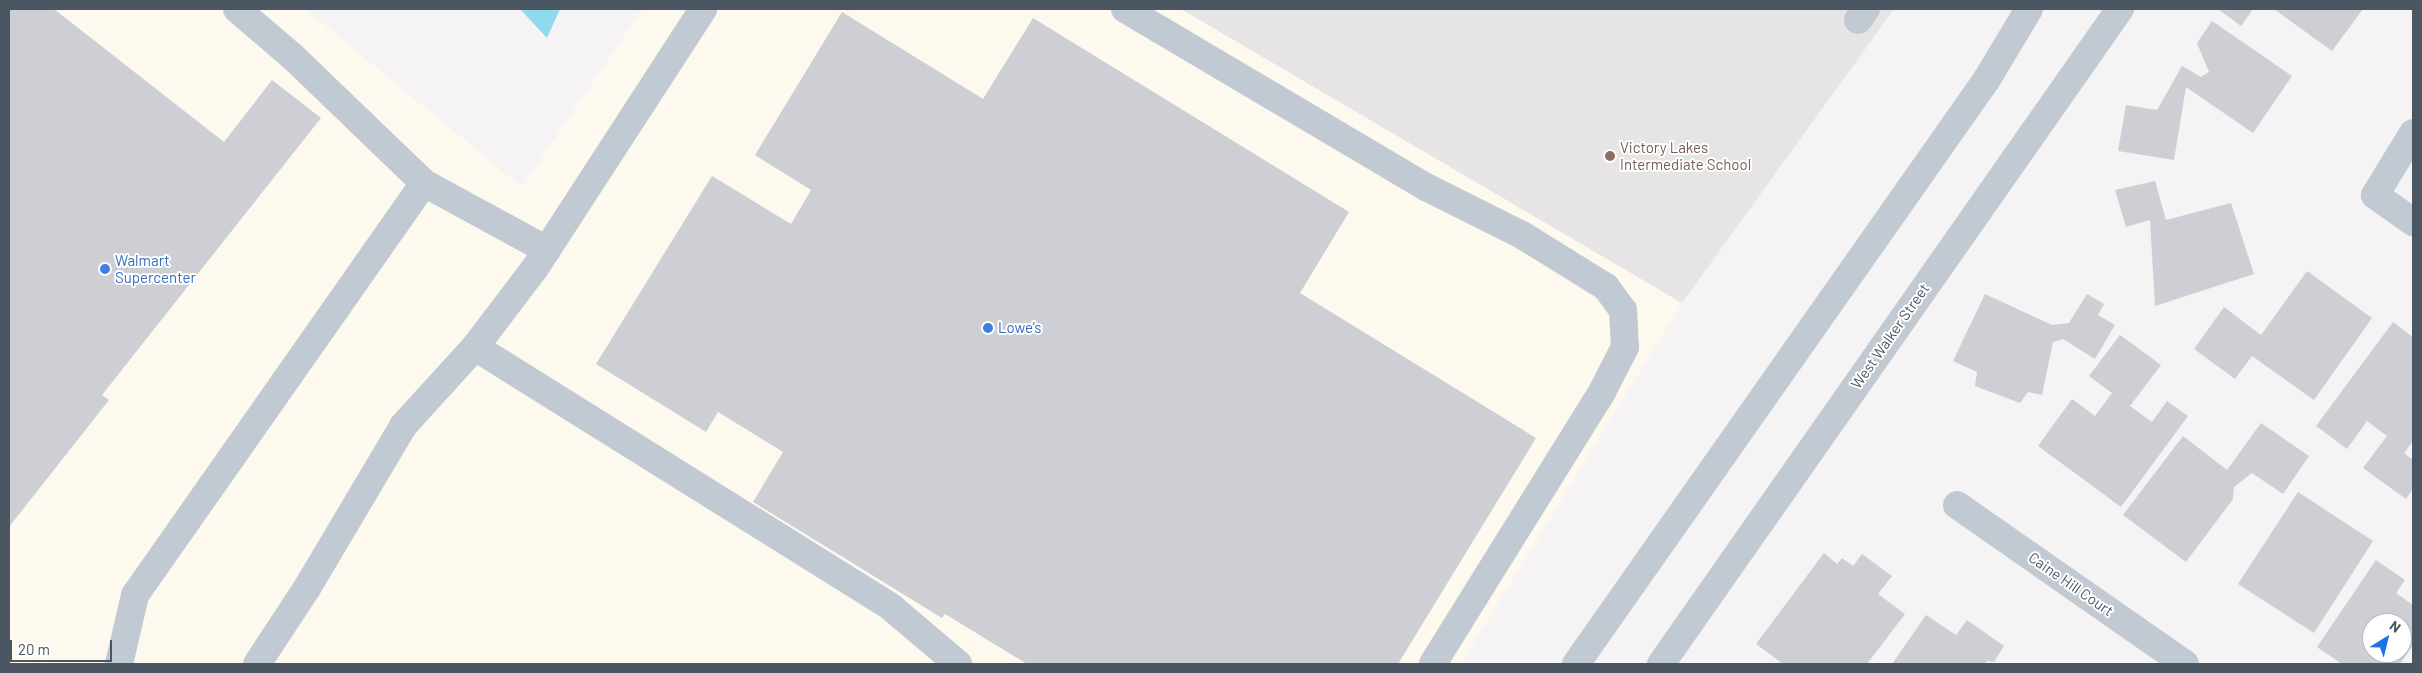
<!DOCTYPE html>
<style>
body{margin:0}
#map{position:relative;width:2422px;height:673px;overflow:hidden;background:#f5f3f3;font-family:Barlow,sans-serif}
div>[style]{position:absolute}
[style*='--x']{left:calc(var(--x)*1px);top:calc(var(--y)*1px);width:calc(var(--w)*1px);rotate:calc(var(--a)*1deg)}
.commercial>*{inset:0;background:#fdf9ef}
.education>*{inset:0;background:#e6e4e5}
.water>*{inset:0;background:#90daee}
.building>*{inset:0;background:#cdcfd5}
.minor>*{height:28px;margin:-14px;padding:0 14px;transform-origin:14px;border-radius:14px;background:#c1cad2}
.dots>*{width:14px;height:14px;translate:-50% -50%;box-sizing:border-box;border:2px solid #fff;border-radius:50%}
span{translate:-50% -50%;white-space:nowrap;text-align:center;line-height:1.15;-webkit-text-stroke:4px #fff;paint-order:stroke}
.education-label{font-size:15px;color:#785e54}
.left{translate:0 -50%;text-align:left}
.shop-label{font-size:15px;color:#366cbe}
.street-label{font-size:15px;color:#4a5661}
.frame{position:absolute;inset:0;border:10px solid #4a5661;pointer-events:none}
.north{position:absolute;left:2362px;top:613px;width:50px;height:50px;box-sizing:border-box;background:#fff;border:1px solid #b7bbc0;border-radius:50%;rotate:36deg;font-size:14px;font-weight:700;line-height:20px;text-align:center;color:#4a5661}
.north::after{content:'';display:block;margin:auto;width:18px;height:22px;background:#1a73e8;clip-path:polygon(50% 0,100% 100%,50% 72%,0 100%)}
.scale{position:absolute;left:10px;top:640px;width:102px;height:22px;box-sizing:border-box;border:2px solid #4a5661;border-top:0;padding-left:6px;font-size:15px;line-height:18px;white-space:nowrap;color:#4a5661;-webkit-text-stroke:4px #fff;paint-order:stroke}
</style>
<div id="map">
<div class="commercial">
<div style="clip-path:polygon(9px 9px,305px 9px,522px 187px,642px 9px,1181px 9px,1682px 303px,1461px 664px,9px 664px)"></div>
</div>
<div class="education">
<div style="clip-path:polygon(1181px 9px,1894px 9px,1682px 303px)"></div>
</div>
<div class="water">
<div style="clip-path:polygon(520px 9px,560px 9px,547px 38px)"></div>
</div>
<div class="building">
<div style="clip-path:polygon(9px 9px,54px 9px,224px 142px,272px 80px,321px 118px,102px 395px,109px 400px,9px 527px)"></div>
<div style="clip-path:polygon(2218px 9px,2253px 9px,2241px 26px)"></div>
<div style="clip-path:polygon(2274px 9px,2363px 9px,2332px 51px)"></div>
<div style="clip-path:polygon(842px 12px,983px 99px,1033px 18px,1349px 212px,1300px 293px,1536px 438px,1398px 664px,1027px 664px,945px 614px,942px 618px,753px 502px,783px 452px,718px 412px,706px 432px,596px 364px,712px 176px,791px 224px,811px 190px,755px 155px)"></div>
<div style="clip-path:polygon(2212px 21px,2292px 76px,2253px 133px,2186px 87px,2174px 160px,2118px 151px,2126px 105px,2157px 110px,2182px 66px,2201px 77px,2209px 72px,2197px 43px)"></div>
<div style="clip-path:polygon(2155px 181px,2166px 220px,2231px 203px,2254px 274px,2155px 306px,2150px 220px,2126px 227px,2115px 190px)"></div>
<div style="clip-path:polygon(2307px 271px,2372px 318px,2314px 400px,2252px 356px,2235px 379px,2194px 349px,2224px 307px,2261px 335px)"></div>
<div style="clip-path:polygon(1985px 294px,2052px 325px,2069px 323px,2087px 294px,2104px 304px,2098px 315px,2115px 325px,2095px 359px,2063px 339px,2053px 342px,2042px 395px,2028px 392px,2020px 403px,1975px 386px,1977px 372px,1953px 361px)"></div>
<div style="clip-path:polygon(2393px 322px,2413px 337px,2413px 441px,2404px 453px,2413px 460px,2413px 489px,2406px 499px,2363px 468px,2387px 436px,2367px 421px,2347px 449px,2316px 426px)"></div>
<div style="clip-path:polygon(2120px 335px,2161px 365px,2130px 406px,2152px 422px,2167px 401px,2188px 416px,2121px 507px,2038px 446px,2072px 399px,2095px 416px,2112px 393px,2089px 376px)"></div>
<div style="clip-path:polygon(2261px 423px,2309px 456px,2283px 494px,2252px 473px,2234px 487px,2233px 499px,2186px 562px,2123px 515px,2183px 436px,2227px 470px)"></div>
<div style="clip-path:polygon(2298px 492px,2373px 541px,2314px 633px,2238px 584px)"></div>
<div style="clip-path:polygon(1824px 553px,1837px 564px,1842px 558px,1853px 566px,1862px 554px,1892px 576px,1878px 594px,1905px 614px,1867px 664px,1783px 664px,1756px 644px)"></div>
<div style="clip-path:polygon(evenodd,2376px 560px,2405px 580px,2396px 593px,2413px 605px,2413px 645px,2400px 664px,2342px 664px,2317px 647px,2376px 560px,2372px 623px,2402px 623px,2402px 653px,2372px 653px,2372px 623px)"></div>
<div style="clip-path:polygon(1926px 615px,1956px 635px,1967px 620px,2004px 646px,1994px 662px,1987px 661px,1984px 664px,1892px 664px)"></div>
</div>
<div class="minor">
<div style="--x:237;--y:9;--w:74;--a:40.6"></div>
<div style="--x:293;--y:57;--w:182;--a:43.9"></div>
<div style="--x:424;--y:183;--w:140;--a:28.6"></div>
<div style="--x:1125;--y:9;--w:352;--a:30.6"></div>
<div style="--x:1428;--y:188;--w:105;--a:26.6"></div>
<div style="--x:1522;--y:235;--w:99;--a:31.8"></div>
<div style="--x:1606;--y:287;--w:29;--a:54"></div>
<div style="--x:1623;--y:310;--w:37;--a:87"></div>
<div style="--x:1625;--y:347;--w:51;--a:117.1"></div>
<div style="--x:1602;--y:392;--w:320;--a:121.9"></div>
<div style="--x:1858;--y:20;--w:14;--a:-54"></div>
<div style="--x:2413;--y:133;--w:73;--a:121.5"></div>
<div style="--x:2375;--y:195;--w:47;--a:35.4"></div>
<div style="--x:475;--y:347;--w:492;--a:32"></div>
<div style="--x:892;--y:608;--w:87;--a:40.3"></div>
<div style="--x:1957;--y:505;--w:278;--a:34.9"></div>
<div style="--x:119;--y:664;--w:71;--a:-76.9"></div>
<div style="--x:135;--y:595;--w:503;--a:-54.95"></div>
<div style="--x:257;--y:664;--w:91;--a:-56.7"></div>
<div style="--x:307;--y:588;--w:188;--a:-59.3"></div>
<div style="--x:403;--y:426;--w:107;--a:-47.7"></div>
<div style="--x:475;--y:347;--w:99;--a:-52.8"></div>
<div style="--x:535;--y:268;--w:309;--a:-57"></div>
<div style="--x:1576;--y:664;--w:715;--a:-54.91"></div>
<div style="--x:1987;--y:79;--w:82;--a:-59"></div>
<div style="--x:1661;--y:664;--w:800;--a:-54.98"></div>
</div>
<div class="dots">
<div style="left:1610px;top:156px;background:#8d6e63"></div>
<div style="left:105px;top:269px;background:#3f7fe0"></div>
<div style="left:988px;top:328px;background:#3f7fe0"></div>
</div>
<div class="education-label">
<span class="left" style="left:1620px;top:156px">Victory Lakes<br>Intermediate School</span>
</div>
<div class="shop-label">
<span class="left" style="left:115px;top:269px">Walmart<br>Supercenter</span>
<span class="left" style="left:998px;top:328px">Lowe's</span>
</div>
<div class="street-label">
<span style="left:1890px;top:336px;rotate:-55deg">West Walker Street</span>
<span style="left:2071px;top:584px;rotate:35deg">Caine Hill Court</span>
</div>
<div class="frame"></div>
<div class="north">N</div>
<div class="scale">20 m</div>
</div>
